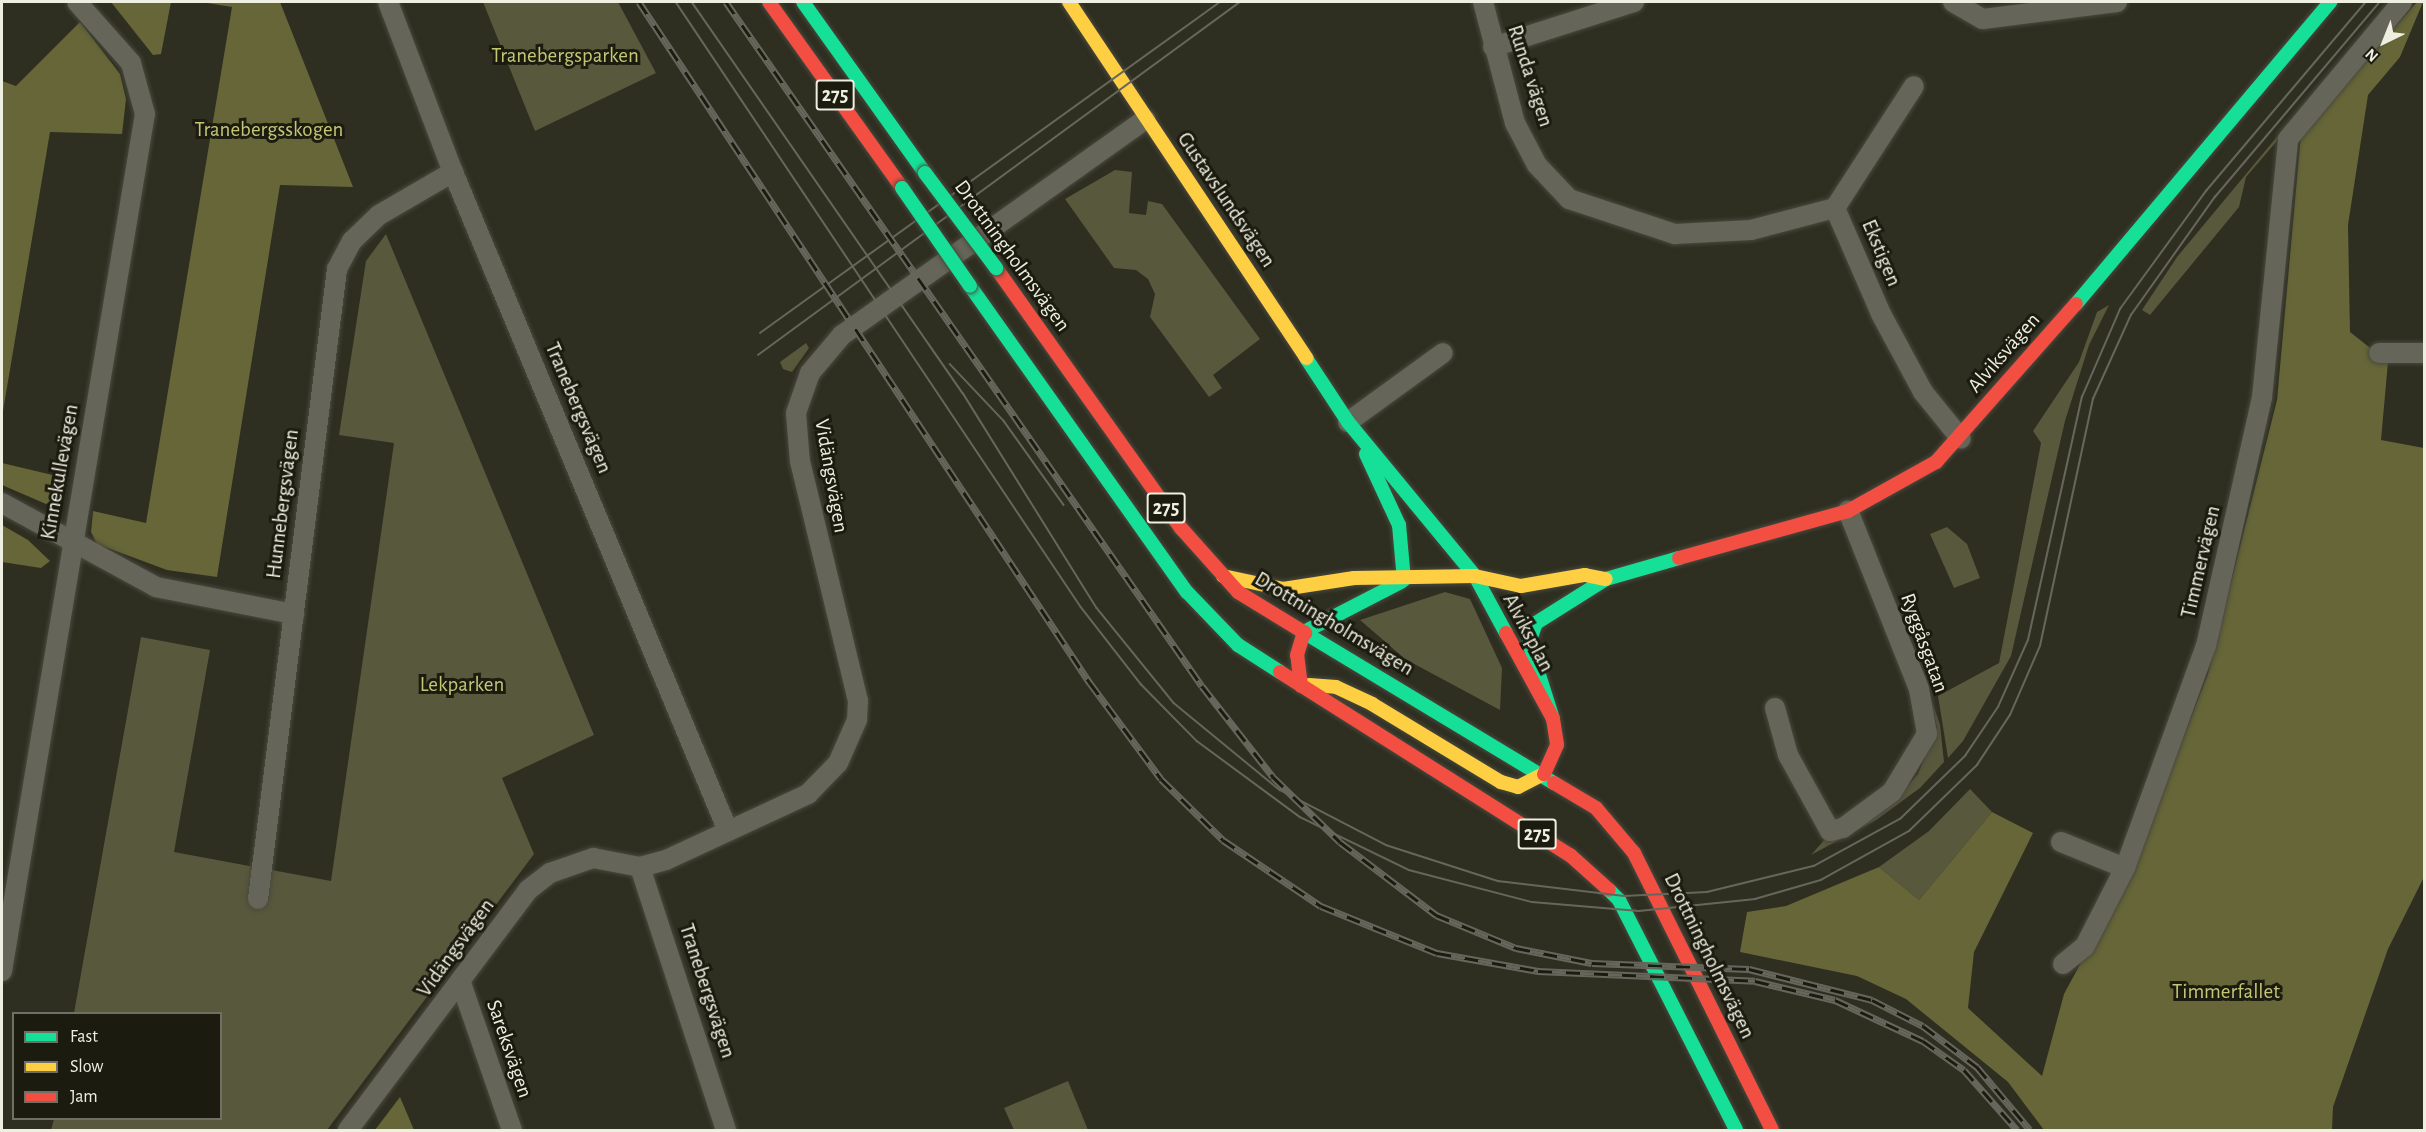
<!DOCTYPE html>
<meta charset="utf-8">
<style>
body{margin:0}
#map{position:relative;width:2426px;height:1132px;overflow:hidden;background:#2e2e21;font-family:"Alegreya Sans",sans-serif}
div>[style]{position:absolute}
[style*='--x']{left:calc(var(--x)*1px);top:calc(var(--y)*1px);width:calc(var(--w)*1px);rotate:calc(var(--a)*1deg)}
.green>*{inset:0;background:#58583d}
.forest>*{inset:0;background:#666638}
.roads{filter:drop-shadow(0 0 2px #49493e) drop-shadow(0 0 2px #49493e)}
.street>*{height:20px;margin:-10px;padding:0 10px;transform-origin:10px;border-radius:10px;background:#65655a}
.fast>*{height:14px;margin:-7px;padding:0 7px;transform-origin:7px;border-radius:7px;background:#16e098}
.slow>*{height:14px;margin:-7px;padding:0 7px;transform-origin:7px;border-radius:7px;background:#ffcf43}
.jam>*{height:14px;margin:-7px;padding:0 7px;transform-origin:7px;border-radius:7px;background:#f24e42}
.tram>*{height:1.5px;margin:-0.75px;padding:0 0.75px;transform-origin:0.75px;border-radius:0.75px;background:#66665c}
.rail>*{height:7px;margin-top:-3.5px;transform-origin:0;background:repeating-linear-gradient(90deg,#1b1b10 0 14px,#66665c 0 28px);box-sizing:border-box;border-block:2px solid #66665c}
.bridges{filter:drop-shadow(0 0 2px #49493e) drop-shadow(0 0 2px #49493e)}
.fast-bridge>*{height:14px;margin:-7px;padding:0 7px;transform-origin:7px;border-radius:7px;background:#16e098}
span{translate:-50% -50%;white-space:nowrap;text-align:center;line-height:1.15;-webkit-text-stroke:6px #1b1b10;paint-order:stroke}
.shield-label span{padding:2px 4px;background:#1b1b10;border:2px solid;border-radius:4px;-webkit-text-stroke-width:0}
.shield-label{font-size:20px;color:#eeefe0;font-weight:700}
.park-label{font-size:21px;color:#c4c575}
.street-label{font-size:21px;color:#eeefe0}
.frame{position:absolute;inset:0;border:3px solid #eeefe0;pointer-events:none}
.legend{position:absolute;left:12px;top:1012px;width:210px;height:108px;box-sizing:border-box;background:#1b1b10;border:2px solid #6f7063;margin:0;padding:8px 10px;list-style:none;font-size:18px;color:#eeefe0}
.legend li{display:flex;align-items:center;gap:12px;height:30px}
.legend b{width:30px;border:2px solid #6f7063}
.north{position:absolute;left:2354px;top:12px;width:60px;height:60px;-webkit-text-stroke:4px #1b1b10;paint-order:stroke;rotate:223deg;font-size:16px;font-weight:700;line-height:24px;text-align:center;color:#eeefe0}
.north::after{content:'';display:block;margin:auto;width:21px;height:27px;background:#eeefe0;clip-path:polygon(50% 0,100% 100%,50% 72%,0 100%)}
</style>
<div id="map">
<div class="green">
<div style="clip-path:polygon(483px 2px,618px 2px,656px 73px,535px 131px)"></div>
<div style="clip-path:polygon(2389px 2px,2397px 2px,2246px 177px,2239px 207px,2150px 315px,2142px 310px,2177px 257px)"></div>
<div style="clip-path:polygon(1115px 170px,1132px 172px,1129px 213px,1146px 215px,1148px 201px,1162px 204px,1260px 339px,1213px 375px,1222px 388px,1209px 397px,1150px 317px,1155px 294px,1148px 279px,1136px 270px,1114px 268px,1065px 199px)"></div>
<div style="clip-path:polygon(386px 234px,594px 735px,502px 778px,534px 854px,327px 1130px,51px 1130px,54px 1119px,220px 1118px,220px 1014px,74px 1013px,141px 637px,210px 650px,174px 852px,331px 881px,394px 443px,339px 435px,366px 261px)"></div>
<div style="clip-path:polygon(2109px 305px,2089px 345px,2065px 421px,2011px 656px,1963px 741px,1948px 758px,1938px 696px,1999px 663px,2041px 443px,2033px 431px,2079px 362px,2097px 312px)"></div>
<div style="clip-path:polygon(806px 343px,809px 348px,792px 372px,783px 369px,780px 362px)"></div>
<div style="clip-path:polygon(1947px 527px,1967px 544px,1980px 578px,1954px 588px,1930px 534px)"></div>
<div style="clip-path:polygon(1445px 592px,1470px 599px,1502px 668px,1500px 710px,1405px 659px,1360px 620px)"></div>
<div style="clip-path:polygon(1928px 690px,1940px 725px,1944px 762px,1920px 788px,1876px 820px,1811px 855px,1825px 839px,1831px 842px,1894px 802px,1918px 774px,1937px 728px)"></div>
<div style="clip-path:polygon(1970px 789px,1992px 812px,1919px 900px,1879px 867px,1929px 831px)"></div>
<div style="clip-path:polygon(1068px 1081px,1088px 1130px,1014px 1130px,1004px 1108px)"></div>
</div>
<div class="forest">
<div style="clip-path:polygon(111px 2px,171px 2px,161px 54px,153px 55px)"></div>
<div style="clip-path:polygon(201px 2px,280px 2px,353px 187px,280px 185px,217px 577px,167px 570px,97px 544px,91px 532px,93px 511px,146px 523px,232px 7px)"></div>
<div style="clip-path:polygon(2417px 2px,2423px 2px,2400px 57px,2368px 95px,2348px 225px,2350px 332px,2388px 362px,2381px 440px,2424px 448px,2424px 877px,2388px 949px,2333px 1107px,2332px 1130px,2044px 1130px,2008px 1082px,1906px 999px,1857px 976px,1740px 952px,1747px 912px,1786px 906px,1879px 867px,1919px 900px,1992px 812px,2033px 833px,1974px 952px,1968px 1008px,2042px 1076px,2064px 994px,2132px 868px,2208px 674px,2277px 400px,2301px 134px)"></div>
<div style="clip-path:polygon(80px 22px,120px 74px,126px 99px,122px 134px,50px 132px,2px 417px,2px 81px,16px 86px)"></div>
<div style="clip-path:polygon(2px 463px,61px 477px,55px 500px,46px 504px,2px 485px)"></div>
<div style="clip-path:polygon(2px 525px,28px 540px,50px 561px,41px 568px,2px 562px)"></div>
<div style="clip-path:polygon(400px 1097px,414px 1130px,375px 1130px)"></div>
</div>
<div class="roads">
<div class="street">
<div style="--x:388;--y:2;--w:182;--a:69.1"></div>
<div style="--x:453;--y:172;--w:714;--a:67.35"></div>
<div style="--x:1483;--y:2;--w:125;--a:75.2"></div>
<div style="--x:1515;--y:123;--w:47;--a:62.4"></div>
<div style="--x:1537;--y:165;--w:47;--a:46.7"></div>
<div style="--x:1569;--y:199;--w:112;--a:18.3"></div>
<div style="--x:1675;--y:234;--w:76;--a:-3"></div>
<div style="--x:1751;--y:230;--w:87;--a:-14.7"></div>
<div style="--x:1953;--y:2;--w:34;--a:30"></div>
<div style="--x:1983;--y:19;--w:135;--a:-7.2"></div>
<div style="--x:1493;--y:47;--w:148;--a:-17.7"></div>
<div style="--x:1835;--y:208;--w:116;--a:66.5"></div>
<div style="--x:1881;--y:314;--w:89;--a:61.7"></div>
<div style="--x:1923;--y:392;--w:60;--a:51"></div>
<div style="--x:1835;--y:208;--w:145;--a:-57.1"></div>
<div style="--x:2379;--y:353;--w:45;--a:0"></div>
<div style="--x:1348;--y:422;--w:117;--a:-36"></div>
<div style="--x:2;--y:503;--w:175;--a:28.6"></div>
<div style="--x:156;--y:587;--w:141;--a:11.1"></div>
<div style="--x:1775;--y:708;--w:49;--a:74.5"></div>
<div style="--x:1788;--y:755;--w:87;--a:61.1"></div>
<div style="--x:1830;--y:831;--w:13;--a:-13"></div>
<div style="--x:1843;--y:828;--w:61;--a:-36.3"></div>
<div style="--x:1892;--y:792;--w:68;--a:-58.9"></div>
<div style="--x:1927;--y:734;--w:46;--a:-100.1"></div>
<div style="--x:1919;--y:689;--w:192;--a:-111.7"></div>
<div style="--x:2061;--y:842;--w:69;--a:22.1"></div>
<div style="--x:640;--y:867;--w:277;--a:71.9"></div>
<div style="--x:258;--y:899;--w:635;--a:-82.85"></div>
<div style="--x:337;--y:269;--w:32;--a:-62"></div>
<div style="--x:352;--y:241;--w:37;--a:-44"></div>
<div style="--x:379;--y:215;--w:86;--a:-30.2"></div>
<div style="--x:2063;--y:964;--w:28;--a:-39"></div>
<div style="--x:2085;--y:946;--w:88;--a:-62.9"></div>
<div style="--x:2125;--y:868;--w:236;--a:-70"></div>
<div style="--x:2206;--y:646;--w:255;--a:-77.3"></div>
<div style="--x:2262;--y:397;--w:259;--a:-84.2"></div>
<div style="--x:2288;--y:139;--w:178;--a:-50.2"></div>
<div style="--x:2;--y:971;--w:869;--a:-80.53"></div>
<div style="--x:145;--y:114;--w:53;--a:-105.4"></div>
<div style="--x:131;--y:63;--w:81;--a:-131.5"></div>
<div style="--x:461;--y:983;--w:156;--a:70.9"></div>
<div style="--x:348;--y:1130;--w:300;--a:-53.1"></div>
<div style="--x:528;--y:890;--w:28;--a:-38"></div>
<div style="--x:550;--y:873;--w:46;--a:-19.2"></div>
<div style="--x:593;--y:858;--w:48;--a:10.8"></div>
<div style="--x:640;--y:867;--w:27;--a:-15"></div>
<div style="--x:666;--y:860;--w:157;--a:-24.9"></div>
<div style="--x:808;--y:794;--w:43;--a:-45.9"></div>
<div style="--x:838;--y:763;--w:47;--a:-66.2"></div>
<div style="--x:857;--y:720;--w:19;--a:-87"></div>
<div style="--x:858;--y:701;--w:246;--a:-103.6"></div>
<div style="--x:800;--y:462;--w:49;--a:-94.7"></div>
<div style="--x:796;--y:413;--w:42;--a:-70.7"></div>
<div style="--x:810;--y:373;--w:50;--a:-49.9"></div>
<div style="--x:842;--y:335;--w:372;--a:-35.4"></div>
</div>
<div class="fast">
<div style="--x:803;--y:2;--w:210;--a:54.5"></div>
<div style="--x:970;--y:286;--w:375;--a:54.7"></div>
<div style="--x:1187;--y:592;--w:74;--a:46.1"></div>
<div style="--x:1238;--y:645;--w:50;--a:32.7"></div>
<div style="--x:2076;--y:304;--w:395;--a:-49.9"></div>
<div style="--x:1306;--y:358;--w:77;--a:56.7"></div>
<div style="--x:1348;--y:422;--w:200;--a:50.5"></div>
<div style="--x:1475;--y:576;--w:65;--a:61.5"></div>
<div style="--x:1366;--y:454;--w:78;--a:65.1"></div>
<div style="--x:1399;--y:525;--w:55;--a:84.8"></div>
<div style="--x:1304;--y:632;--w:109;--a:-27.3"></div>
<div style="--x:1305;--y:633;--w:291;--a:31.1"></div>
<div style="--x:1553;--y:719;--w:80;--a:-107.5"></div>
<div style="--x:1529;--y:643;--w:21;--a:-71"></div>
<div style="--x:1536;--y:623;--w:83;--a:-32.2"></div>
<div style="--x:1606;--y:579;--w:76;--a:-16"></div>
<div style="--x:1609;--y:890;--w:14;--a:45"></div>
<div style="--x:1619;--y:900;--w:258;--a:63"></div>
</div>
<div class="slow">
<div style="--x:1069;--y:2;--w:428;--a:56.3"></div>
<div style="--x:1223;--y:576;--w:61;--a:12.2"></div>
<div style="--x:1283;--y:589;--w:72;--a:-8.8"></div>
<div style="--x:1354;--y:578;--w:121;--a:-0.9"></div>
<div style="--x:1475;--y:576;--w:47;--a:12.3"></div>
<div style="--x:1521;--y:586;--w:65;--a:-9.8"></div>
<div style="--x:1585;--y:575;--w:21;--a:11"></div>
<div style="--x:1309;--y:685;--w:27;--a:4"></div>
<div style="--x:1336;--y:687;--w:40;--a:25"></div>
<div style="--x:1372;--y:704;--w:151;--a:31.2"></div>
<div style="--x:1501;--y:782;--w:18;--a:16"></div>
<div style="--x:1518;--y:787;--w:29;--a:-27"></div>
</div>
<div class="jam">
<div style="--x:769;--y:2;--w:229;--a:54.4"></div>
<div style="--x:996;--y:268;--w:319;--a:54.6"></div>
<div style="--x:1181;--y:528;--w:86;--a:48.3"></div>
<div style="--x:1238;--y:592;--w:79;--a:31.5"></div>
<div style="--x:1679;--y:558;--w:175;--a:-15.5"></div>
<div style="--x:1848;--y:511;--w:101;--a:-29.1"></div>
<div style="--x:1936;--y:462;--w:211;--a:-48.5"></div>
<div style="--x:1506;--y:633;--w:98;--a:61.3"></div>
<div style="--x:1553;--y:719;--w:26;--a:81"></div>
<div style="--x:1557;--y:745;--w:32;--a:114"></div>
<div style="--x:1280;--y:672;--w:343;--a:32.3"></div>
<div style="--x:1570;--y:855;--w:52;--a:41.9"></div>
<div style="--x:1301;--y:686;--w:31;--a:-97"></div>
<div style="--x:1297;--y:655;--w:24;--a:-73"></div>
<div style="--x:1554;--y:783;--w:49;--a:30.8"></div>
<div style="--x:1596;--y:808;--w:59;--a:49.8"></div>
<div style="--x:1634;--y:853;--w:309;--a:63.5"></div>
</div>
</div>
<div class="tram">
<div style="--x:676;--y:2;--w:728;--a:56.2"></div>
<div style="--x:1081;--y:607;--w:98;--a:52.1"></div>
<div style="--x:1141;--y:684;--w:80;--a:45.5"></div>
<div style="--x:1197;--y:741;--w:128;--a:36.4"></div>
<div style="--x:1300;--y:817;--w:121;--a:25.9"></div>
<div style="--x:1409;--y:870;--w:127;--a:14.6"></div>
<div style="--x:1532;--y:902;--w:107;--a:4.8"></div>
<div style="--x:1639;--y:911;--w:117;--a:-5.9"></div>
<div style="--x:1755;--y:899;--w:69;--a:-16.1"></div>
<div style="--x:1821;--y:880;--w:101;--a:-29.1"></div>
<div style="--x:1909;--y:831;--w:95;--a:-44.1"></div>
<div style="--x:1977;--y:765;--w:60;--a:-56.6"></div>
<div style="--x:2010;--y:715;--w:75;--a:-66.5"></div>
<div style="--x:2040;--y:646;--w:253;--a:-77.9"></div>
<div style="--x:2093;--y:399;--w:92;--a:-65.7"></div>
<div style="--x:2131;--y:315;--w:145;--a:-54.6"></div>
<div style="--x:2215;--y:197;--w:255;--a:-49.8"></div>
<div style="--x:692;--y:2;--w:476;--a:55.3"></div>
<div style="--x:963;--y:393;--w:253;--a:58.1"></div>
<div style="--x:1097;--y:608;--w:122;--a:51"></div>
<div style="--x:1174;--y:703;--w:137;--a:39.4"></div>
<div style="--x:1280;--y:790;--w:119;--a:27.4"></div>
<div style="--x:1386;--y:845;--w:118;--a:17.8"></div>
<div style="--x:1498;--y:881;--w:127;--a:6.8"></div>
<div style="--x:1624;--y:896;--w:83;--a:-2.8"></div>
<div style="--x:1707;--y:892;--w:110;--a:-13.7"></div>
<div style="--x:1814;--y:866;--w:98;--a:-28.7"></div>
<div style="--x:1900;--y:819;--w:91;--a:-44.1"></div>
<div style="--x:1965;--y:756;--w:59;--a:-56"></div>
<div style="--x:1998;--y:707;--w:73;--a:-65.9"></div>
<div style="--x:2028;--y:640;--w:249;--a:-77.5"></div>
<div style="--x:2082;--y:397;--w:96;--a:-66.6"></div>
<div style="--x:2120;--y:309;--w:146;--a:-53.9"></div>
<div style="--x:2206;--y:191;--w:248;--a:-49.8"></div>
<div style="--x:760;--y:333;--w:567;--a:-35.74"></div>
<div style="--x:758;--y:355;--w:597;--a:-36.22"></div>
<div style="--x:950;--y:364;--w:79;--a:46.5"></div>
<div style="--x:1004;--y:421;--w:103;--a:54.5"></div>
</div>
<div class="rail">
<div style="--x:639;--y:2;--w:817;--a:56.49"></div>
<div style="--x:1090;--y:683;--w:119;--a:53.5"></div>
<div style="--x:1161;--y:779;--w:87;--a:44.5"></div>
<div style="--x:1223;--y:840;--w:118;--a:34"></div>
<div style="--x:1321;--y:906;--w:125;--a:22.1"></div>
<div style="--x:1437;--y:953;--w:103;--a:10.1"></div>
<div style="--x:1538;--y:971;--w:217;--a:2.6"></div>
<div style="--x:1755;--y:981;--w:82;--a:13.4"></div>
<div style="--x:1835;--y:1000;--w:97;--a:25"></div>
<div style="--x:1923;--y:1041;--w:50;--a:35.3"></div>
<div style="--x:1964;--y:1070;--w:80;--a:48.5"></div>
<div style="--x:726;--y:2;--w:833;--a:55.17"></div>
<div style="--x:1202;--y:686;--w:115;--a:52"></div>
<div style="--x:1273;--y:777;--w:93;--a:44.1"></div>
<div style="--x:1340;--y:842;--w:121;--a:37.2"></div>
<div style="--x:1436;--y:915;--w:87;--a:22.4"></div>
<div style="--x:1516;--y:948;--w:77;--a:11.2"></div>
<div style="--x:1592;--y:963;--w:157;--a:2.2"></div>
<div style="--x:1749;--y:969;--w:127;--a:14.1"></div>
<div style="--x:1872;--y:1000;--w:57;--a:27"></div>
<div style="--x:1923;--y:1026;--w:68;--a:37.2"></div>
<div style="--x:1977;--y:1067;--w:82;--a:49.9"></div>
</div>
<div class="bridges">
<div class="fast-bridge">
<div style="--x:925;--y:173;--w:119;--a:53.2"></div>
<div style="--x:902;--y:188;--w:119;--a:55.2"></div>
</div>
</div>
<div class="shield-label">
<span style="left:835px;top:95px">275</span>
<span style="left:1166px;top:508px">275</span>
<span style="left:1537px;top:834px">275</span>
</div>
<div class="park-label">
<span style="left:565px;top:56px">Tranebergsparken</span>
<span style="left:269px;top:130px">Tranebergsskogen</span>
<span style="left:462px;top:685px">Lekparken</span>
<span style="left:2226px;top:992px">Timmerfallet</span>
</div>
<div class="street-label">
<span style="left:1530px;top:76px;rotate:72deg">Runda vägen</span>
<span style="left:1226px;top:200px;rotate:56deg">Gustavslundsvägen</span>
<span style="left:1881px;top:253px;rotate:67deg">Ekstigen</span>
<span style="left:1012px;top:256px;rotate:54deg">Drottningholmsvägen</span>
<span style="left:2004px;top:353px;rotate:-49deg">Alviksvägen</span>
<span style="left:578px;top:408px;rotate:67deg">Tranebergsvägen</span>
<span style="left:60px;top:472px;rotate:-80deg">Kinnekullevägen</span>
<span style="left:831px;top:476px;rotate:80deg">Vidängsvägen</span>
<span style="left:283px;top:504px;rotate:-83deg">Hunnebergsvägen</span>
<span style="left:2201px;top:562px;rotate:-77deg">Timmervägen</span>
<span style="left:1334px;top:624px;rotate:31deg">Drottningholmsvägen</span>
<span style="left:1528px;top:633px;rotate:62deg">Alviksplan</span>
<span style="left:1924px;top:643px;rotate:70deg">Ryggåsgatan</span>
<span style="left:456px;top:948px;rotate:-54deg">Vidängsvägen</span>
<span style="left:1709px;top:956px;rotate:64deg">Drottningholmsvägen</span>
<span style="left:707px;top:991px;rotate:72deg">Tranebergsvägen</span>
<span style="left:509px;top:1049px;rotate:71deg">Sareksvägen</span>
</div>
<div class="frame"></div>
<ul class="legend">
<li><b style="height:8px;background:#16e098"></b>Fast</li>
<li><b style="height:8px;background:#ffcf43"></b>Slow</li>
<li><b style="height:8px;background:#f24e42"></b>Jam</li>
</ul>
<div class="north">N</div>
</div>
